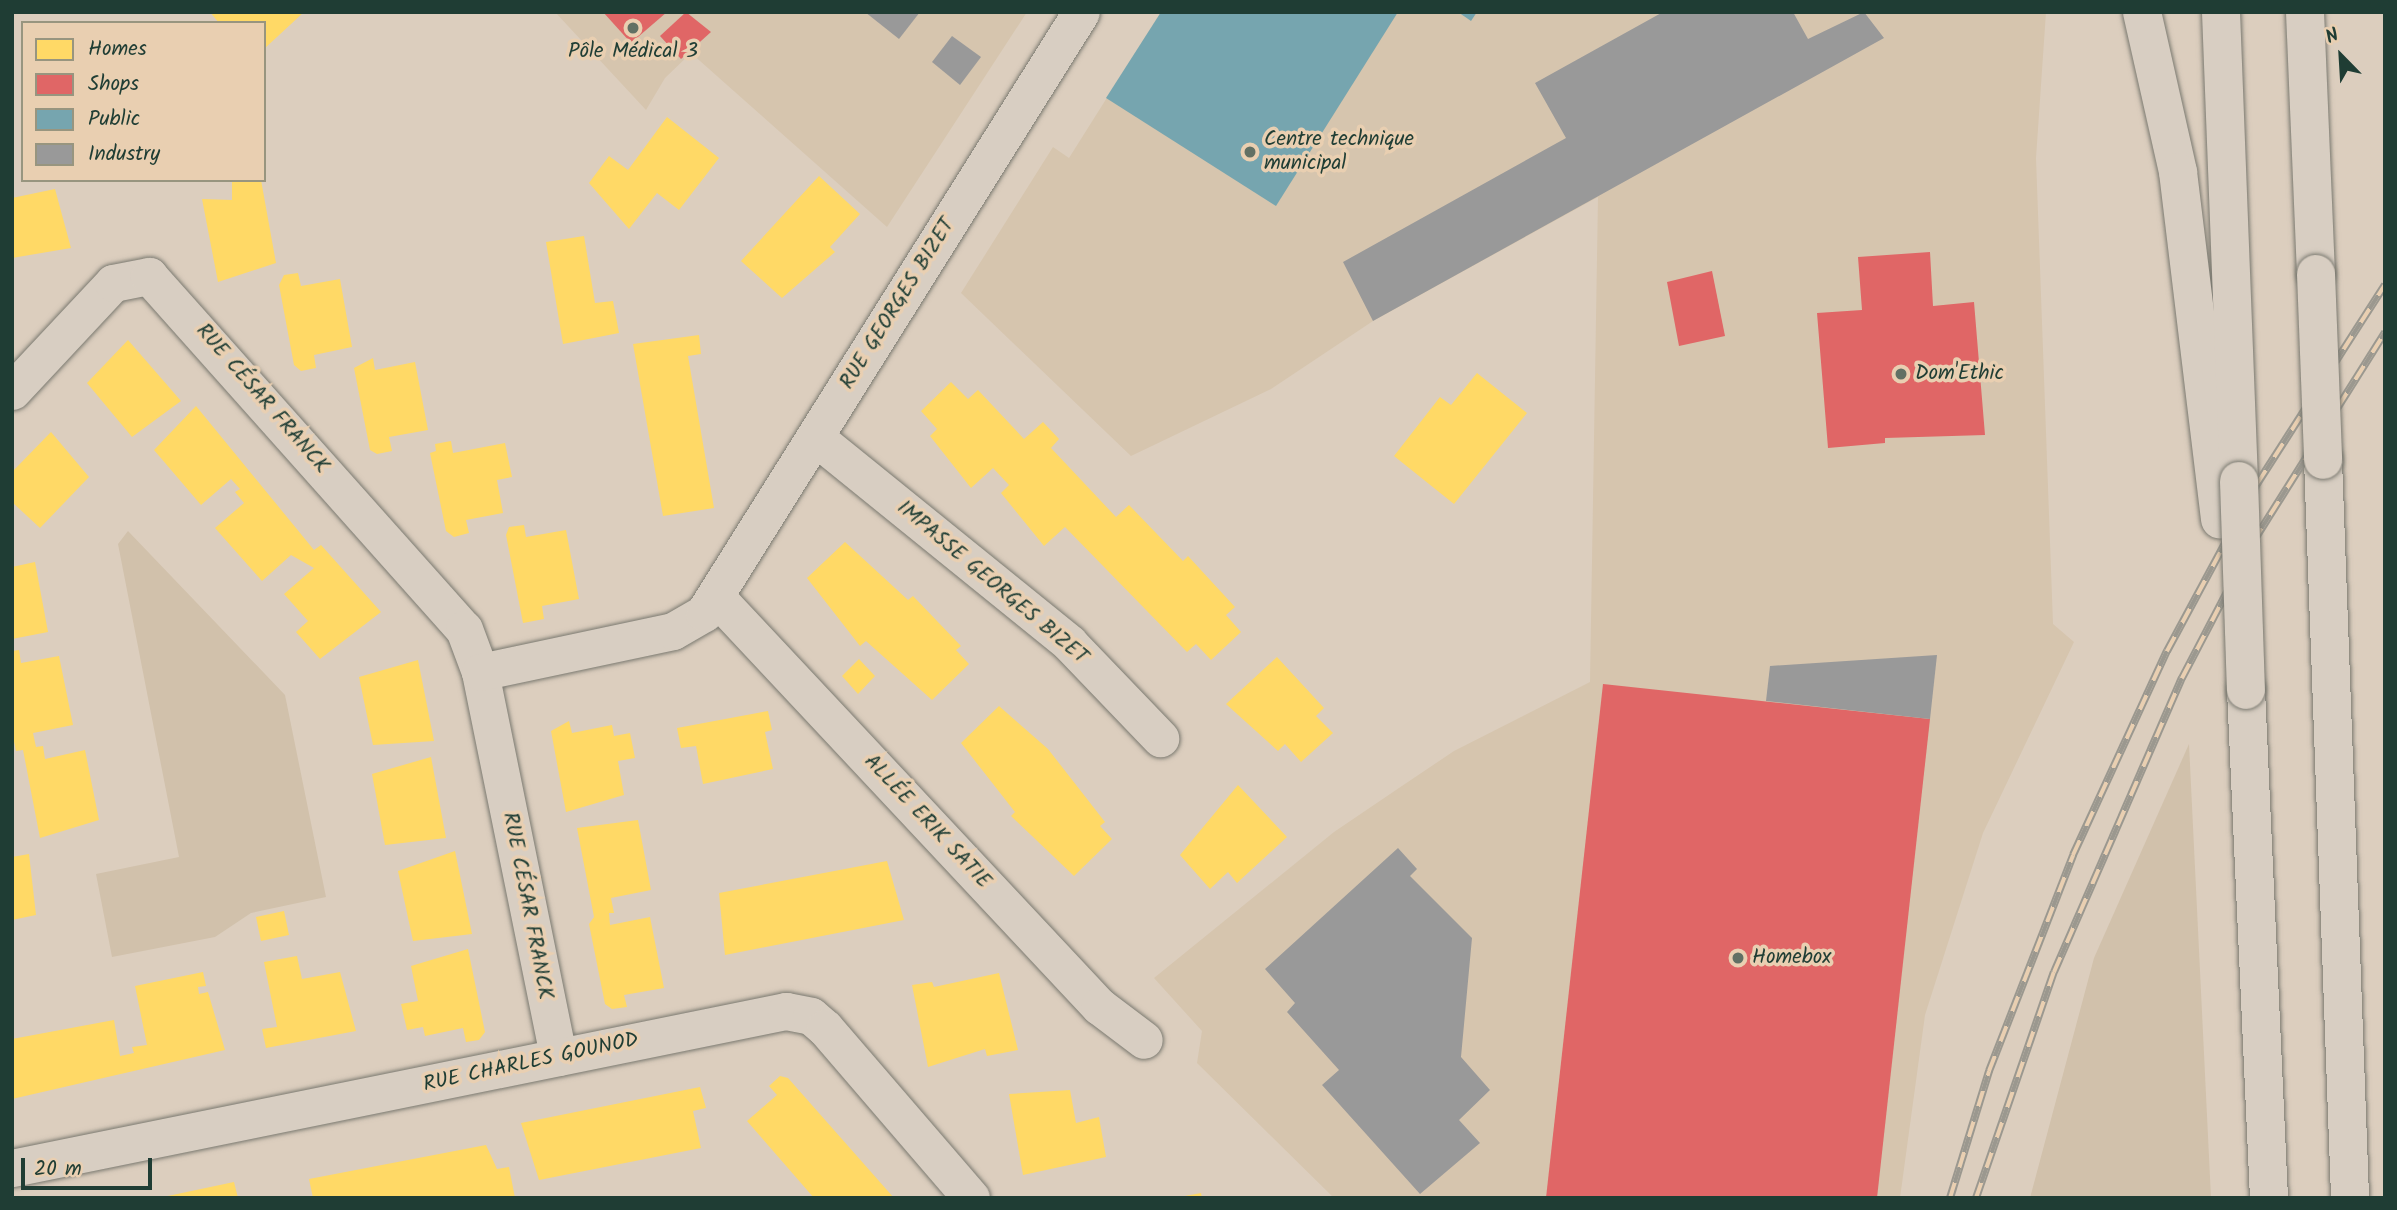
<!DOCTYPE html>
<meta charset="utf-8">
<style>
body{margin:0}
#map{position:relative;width:2397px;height:1210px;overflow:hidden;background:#dccebe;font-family:Kalam,sans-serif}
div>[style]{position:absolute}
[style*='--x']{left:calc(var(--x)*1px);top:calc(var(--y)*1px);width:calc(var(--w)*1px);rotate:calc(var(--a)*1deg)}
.built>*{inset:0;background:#d6c5ae}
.green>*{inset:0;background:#d1c1ab}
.homes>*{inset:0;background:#ffd966}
.shops>*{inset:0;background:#e06666}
.public>*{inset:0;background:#76a5af}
.industry>*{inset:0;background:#999}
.roads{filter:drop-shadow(0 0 2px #7a7970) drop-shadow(0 0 2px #7a7970)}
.minor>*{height:37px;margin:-18.5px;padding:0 18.5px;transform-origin:18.5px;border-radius:18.5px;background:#d8cec2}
.motorway>*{height:38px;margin:-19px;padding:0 19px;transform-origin:19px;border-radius:19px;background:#d8cec2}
.rail>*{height:8px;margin-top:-4px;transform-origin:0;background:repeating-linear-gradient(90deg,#e9cfb1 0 16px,#9b988f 0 32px);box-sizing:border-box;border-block:2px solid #9b988f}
.bridges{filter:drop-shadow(0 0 2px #7a7970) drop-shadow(0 0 2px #7a7970)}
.motorway-bridge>*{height:38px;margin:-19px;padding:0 19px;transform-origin:19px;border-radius:19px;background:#d8cec2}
.dots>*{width:19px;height:19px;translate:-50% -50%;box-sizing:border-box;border:4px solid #e9cfb1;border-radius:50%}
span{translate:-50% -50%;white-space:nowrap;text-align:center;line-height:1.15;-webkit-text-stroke:7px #e9cfb1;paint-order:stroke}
.poi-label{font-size:21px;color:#1f3d34}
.left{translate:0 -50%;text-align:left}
.street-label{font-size:21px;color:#1f3d34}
.frame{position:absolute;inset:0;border:14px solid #1f3d34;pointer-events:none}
.legend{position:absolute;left:21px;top:21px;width:245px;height:161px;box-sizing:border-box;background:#e9cfb1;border:2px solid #98957f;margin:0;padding:9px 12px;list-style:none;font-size:21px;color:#1f3d34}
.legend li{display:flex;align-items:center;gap:14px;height:35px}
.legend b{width:35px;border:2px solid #98957f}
.north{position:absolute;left:2306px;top:21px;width:70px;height:70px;-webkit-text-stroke:5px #e9cfb1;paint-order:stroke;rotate:336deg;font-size:19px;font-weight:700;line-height:28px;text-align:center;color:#1f3d34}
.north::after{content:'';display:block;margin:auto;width:24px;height:32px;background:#1f3d34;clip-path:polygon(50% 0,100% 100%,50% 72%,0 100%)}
.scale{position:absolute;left:21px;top:1158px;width:131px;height:32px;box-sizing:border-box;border:4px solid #1f3d34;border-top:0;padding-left:9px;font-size:21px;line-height:24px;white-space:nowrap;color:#1f3d34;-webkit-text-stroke:5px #e9cfb1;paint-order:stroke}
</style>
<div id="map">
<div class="built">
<div style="clip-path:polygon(555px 12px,1027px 12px,887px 227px,691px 53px,665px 78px,646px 110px)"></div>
<div style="clip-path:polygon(1161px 12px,2046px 12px,2036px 158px,2053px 624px,2074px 642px,1983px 833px,1925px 1015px,1900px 1198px,1334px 1198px,1197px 1063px,1202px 1031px,1154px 978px,1334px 832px,1396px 790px,1454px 751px,1590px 682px,1598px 197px,1373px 321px,1271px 389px,1131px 456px,961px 293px,1053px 147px,1069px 158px)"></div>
</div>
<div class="green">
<div style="clip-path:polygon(128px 531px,285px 695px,326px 897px,251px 913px,215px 937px,112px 957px,96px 874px,179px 857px,118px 544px)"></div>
<div style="clip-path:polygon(2189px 744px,2211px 1198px,2030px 1198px,2094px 958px)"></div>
</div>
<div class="homes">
<div style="clip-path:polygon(210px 12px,304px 12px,264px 49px,264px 23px,219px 23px)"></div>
<div style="clip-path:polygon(667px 117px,719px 158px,679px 210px,657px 193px,629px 229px,589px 183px,609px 156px,628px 170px)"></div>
<div style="clip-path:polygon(819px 176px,860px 214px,830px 247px,835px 252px,782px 298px,741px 261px)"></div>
<div style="clip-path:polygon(232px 180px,261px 180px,276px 263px,218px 282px,202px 199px,232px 200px)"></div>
<div style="clip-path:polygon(55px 189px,71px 248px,12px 258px,12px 198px)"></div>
<div style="clip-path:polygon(584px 236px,595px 303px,613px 301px,619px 333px,563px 344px,546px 242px)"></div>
<div style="clip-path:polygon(298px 273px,301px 286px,340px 279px,352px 347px,314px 355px,316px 368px,301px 371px,294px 365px,279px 285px,284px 275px)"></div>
<div style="clip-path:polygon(699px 335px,701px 354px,688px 356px,714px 508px,663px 516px,633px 344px)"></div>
<div style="clip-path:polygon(128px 340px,181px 401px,132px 437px,87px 383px)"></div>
<div style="clip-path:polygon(373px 358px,375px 370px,415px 362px,428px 430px,389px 437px,392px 451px,377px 454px,370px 450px,354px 368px)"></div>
<div style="clip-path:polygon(1477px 373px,1527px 413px,1454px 504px,1394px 456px,1440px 397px,1451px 405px)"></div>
<div style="clip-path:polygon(951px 382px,968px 399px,978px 390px,1024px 439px,1043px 422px,1059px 439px,1051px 448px,1116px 517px,1129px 505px,1183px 561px,1188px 556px,1235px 607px,1226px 615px,1241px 632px,1211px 660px,1196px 644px,1187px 652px,1065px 527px,1044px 546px,1001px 493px,1009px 485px,993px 468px,971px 488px,930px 436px,937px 429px,921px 411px)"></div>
<div style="clip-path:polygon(196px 406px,314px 550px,321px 545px,381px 612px,320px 659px,296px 632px,308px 621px,284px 594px,314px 568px,291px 555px,262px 581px,215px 528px,244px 503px,235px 492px,240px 489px,231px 479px,201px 505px,154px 450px)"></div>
<div style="clip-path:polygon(51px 432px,89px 477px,40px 528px,12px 502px,12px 472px)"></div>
<div style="clip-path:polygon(451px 441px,453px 453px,505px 443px,512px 477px,497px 480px,503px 513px,466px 520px,469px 533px,454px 537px,446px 531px,430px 453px,436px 451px,435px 444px)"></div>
<div style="clip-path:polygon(524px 525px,526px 537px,566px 530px,579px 599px,542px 606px,544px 619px,523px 623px,506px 535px,509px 527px)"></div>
<div style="clip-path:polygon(845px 542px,908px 600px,913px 596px,961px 646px,956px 650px,969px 664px,932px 700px,866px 641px,860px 646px,807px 578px)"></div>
<div style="clip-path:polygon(35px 562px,48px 632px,12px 639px,12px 567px)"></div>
<div style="clip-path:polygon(19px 650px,21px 663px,59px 656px,73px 725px,33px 733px,36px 747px,43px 746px,45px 759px,85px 750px,99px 820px,40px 838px,23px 750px,16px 751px,12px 732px,12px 651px)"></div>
<div style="clip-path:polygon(1277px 657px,1324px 708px,1316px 716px,1333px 733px,1301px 762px,1285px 744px,1278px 751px,1226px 704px)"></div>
<div style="clip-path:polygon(859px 659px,875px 676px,858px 694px,842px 676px)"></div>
<div style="clip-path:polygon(418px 660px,434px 741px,373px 745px,359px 677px)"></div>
<div style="clip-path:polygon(999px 706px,1048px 749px,1105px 822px,1100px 826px,1112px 839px,1074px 876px,1011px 816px,1015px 812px,961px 743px)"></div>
<div style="clip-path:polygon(768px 711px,772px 730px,765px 732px,773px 769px,703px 784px,696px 746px,681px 748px,677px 728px)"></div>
<div style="clip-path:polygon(569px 721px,572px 733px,612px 725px,614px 736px,630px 733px,635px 758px,618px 761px,624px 795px,566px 812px,551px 731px)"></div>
<div style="clip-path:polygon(431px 757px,446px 838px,385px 845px,372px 774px)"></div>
<div style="clip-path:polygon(1238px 785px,1287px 837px,1237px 883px,1228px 872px,1210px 889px,1180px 855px)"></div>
<div style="clip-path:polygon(638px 820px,651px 890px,611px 898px,614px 913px,609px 913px,610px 925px,650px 917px,664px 988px,624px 995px,627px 1007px,612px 1009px,605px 1004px,589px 924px,594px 917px,577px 828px)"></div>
<div style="clip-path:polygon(455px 851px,472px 934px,413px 941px,398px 871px)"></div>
<div style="clip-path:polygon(29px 854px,36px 915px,12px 920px,12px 857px)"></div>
<div style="clip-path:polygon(887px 861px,904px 920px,725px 955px,719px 893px)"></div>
<div style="clip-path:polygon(284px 911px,289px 935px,261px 941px,256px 917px)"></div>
<div style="clip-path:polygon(468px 949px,485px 1032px,479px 1040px,466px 1042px,463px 1028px,425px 1036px,423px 1027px,407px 1030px,401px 1004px,418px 1001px,411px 966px)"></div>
<div style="clip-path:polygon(297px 956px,302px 979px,340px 972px,356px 1031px,266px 1048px,262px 1029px,277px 1027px,264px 962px)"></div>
<div style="clip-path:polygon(203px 972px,206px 986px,198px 987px,199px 994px,208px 992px,225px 1050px,12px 1099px,12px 1039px,114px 1020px,120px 1056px,134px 1053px,132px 1047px,147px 1045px,135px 986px)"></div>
<div style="clip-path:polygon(999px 973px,1018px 1050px,987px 1056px,985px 1049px,928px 1067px,912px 985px,932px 982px,934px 987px)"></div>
<div style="clip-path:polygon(780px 1076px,788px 1078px,894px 1198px,814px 1198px,747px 1121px,777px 1095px,769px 1086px)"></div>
<div style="clip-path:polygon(700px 1087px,706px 1108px,693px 1111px,701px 1148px,539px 1180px,521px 1123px)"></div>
<div style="clip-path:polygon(1070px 1090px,1076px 1123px,1099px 1117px,1106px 1157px,1023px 1175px,1009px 1094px)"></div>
<div style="clip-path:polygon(486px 1145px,497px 1169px,509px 1167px,515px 1198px,313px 1198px,309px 1179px)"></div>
<div style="clip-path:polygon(234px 1182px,238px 1198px,163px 1198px,163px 1197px)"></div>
<div style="clip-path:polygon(1201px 1193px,1202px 1198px,1185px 1198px,1185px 1196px)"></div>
</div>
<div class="shops">
<div style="clip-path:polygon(603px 12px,667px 12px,631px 43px)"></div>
<div style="clip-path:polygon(686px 12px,711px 32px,681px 59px,660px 36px)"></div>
<div style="clip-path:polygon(1930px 252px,1933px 306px,1974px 302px,1985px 435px,1885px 438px,1885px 443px,1828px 448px,1817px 313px,1862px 310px,1858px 257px)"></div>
<div style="clip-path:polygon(1712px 271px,1725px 336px,1679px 346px,1667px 282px)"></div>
<div style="clip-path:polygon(1603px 684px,1930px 719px,1877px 1198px,1546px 1198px)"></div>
</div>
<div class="public">
<div style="clip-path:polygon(1161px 12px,1398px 12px,1276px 206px,1106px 98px)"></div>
<div style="clip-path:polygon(1458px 12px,1477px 12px,1471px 21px)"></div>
</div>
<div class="industry">
<div style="clip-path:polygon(865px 12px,920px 12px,899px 39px)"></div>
<div style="clip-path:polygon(1663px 12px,1793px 12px,1808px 39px,1864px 12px,1884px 38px,1373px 321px,1343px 262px,1566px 138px,1535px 83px)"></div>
<div style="clip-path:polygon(952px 36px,981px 57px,960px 85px,932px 62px)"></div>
<div style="clip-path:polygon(1937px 655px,1930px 719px,1766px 701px,1770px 666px)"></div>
<div style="clip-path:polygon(1398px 848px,1417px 869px,1410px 876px,1472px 938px,1461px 1057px,1490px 1090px,1459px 1120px,1480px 1143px,1420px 1194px,1322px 1085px,1339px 1070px,1287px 1012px,1295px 1003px,1265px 969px)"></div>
</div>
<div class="roads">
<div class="minor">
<div style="--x:12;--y:391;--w:148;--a:-46.9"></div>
<div style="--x:113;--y:283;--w:37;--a:-11"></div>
<div style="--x:149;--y:276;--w:473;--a:48.3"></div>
<div style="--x:464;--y:629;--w:46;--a:69.6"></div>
<div style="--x:480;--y:672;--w:393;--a:78.5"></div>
<div style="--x:815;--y:437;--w:327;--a:39"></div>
<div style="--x:1069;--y:643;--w:132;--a:46.2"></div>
<div style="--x:717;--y:598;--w:559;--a:46.89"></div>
<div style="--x:1099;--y:1006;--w:56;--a:37.1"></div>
<div style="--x:480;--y:672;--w:197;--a:-12"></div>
<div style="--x:673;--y:631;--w:36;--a:-30"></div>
<div style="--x:704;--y:613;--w:709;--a:-57.9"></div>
<div style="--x:12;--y:1168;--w:790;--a:-11.47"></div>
<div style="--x:786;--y:1011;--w:25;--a:11"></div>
<div style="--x:811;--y:1016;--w:18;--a:41"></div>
<div style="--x:825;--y:1028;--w:224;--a:49.3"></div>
</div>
<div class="motorway">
<div style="--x:2142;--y:12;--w:164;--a:77.3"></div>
<div style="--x:2178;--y:172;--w:350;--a:83.1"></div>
<div style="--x:2221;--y:12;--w:469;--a:87.8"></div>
<div style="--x:2305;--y:12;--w:262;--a:87.6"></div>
<div style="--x:2323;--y:460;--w:738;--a:87.9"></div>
<div style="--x:2246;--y:690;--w:509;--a:87.41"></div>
</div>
</div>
<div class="rail">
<div style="--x:1950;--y:1198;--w:133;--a:-72.9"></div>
<div style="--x:1989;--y:1071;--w:232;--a:-68.7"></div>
<div style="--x:2073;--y:855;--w:225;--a:-65.3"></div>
<div style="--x:2167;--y:651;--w:190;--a:-61.7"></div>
<div style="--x:2257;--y:484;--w:237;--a:-57.3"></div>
<div style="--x:1976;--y:1198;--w:239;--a:-71"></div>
<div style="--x:2054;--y:972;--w:321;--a:-66.5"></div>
<div style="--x:2182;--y:678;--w:153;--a:-62.4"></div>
<div style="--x:2253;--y:542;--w:248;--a:-57.8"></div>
</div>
<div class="bridges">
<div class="motorway-bridge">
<div style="--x:2316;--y:274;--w:186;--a:87.8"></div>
<div style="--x:2239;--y:481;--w:209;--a:88.1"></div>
</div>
</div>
<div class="dots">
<div style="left:633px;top:28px;background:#617064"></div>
<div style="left:1250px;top:152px;background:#617064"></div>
<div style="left:1901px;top:374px;background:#617064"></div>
<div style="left:1738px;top:958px;background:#617064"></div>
</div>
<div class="poi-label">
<span style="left:633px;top:52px">Pôle Médical 3</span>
<span class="left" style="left:1264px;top:152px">Centre technique<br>municipal</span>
<span class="left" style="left:1915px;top:374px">Dom'Ethic</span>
<span class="left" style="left:1752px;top:958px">Homebox</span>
</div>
<div class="street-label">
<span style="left:898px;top:304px;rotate:-58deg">RUE GEORGES BIZET</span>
<span style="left:262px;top:399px;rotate:49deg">RUE CÉSAR FRANCK</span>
<span style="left:992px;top:583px;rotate:40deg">IMPASSE GEORGES BIZET</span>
<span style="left:927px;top:822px;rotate:47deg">ALLÉE ERIK SATIE</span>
<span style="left:527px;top:906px;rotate:79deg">RUE CÉSAR FRANCK</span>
<span style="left:531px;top:1063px;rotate:-12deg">RUE CHARLES GOUNOD</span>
</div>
<div class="frame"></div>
<ul class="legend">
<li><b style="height:19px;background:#ffd966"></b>Homes</li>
<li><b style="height:19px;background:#e06666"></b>Shops</li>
<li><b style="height:19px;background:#76a5af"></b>Public</li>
<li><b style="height:19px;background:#999"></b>Industry</li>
</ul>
<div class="north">N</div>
<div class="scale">20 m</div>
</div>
